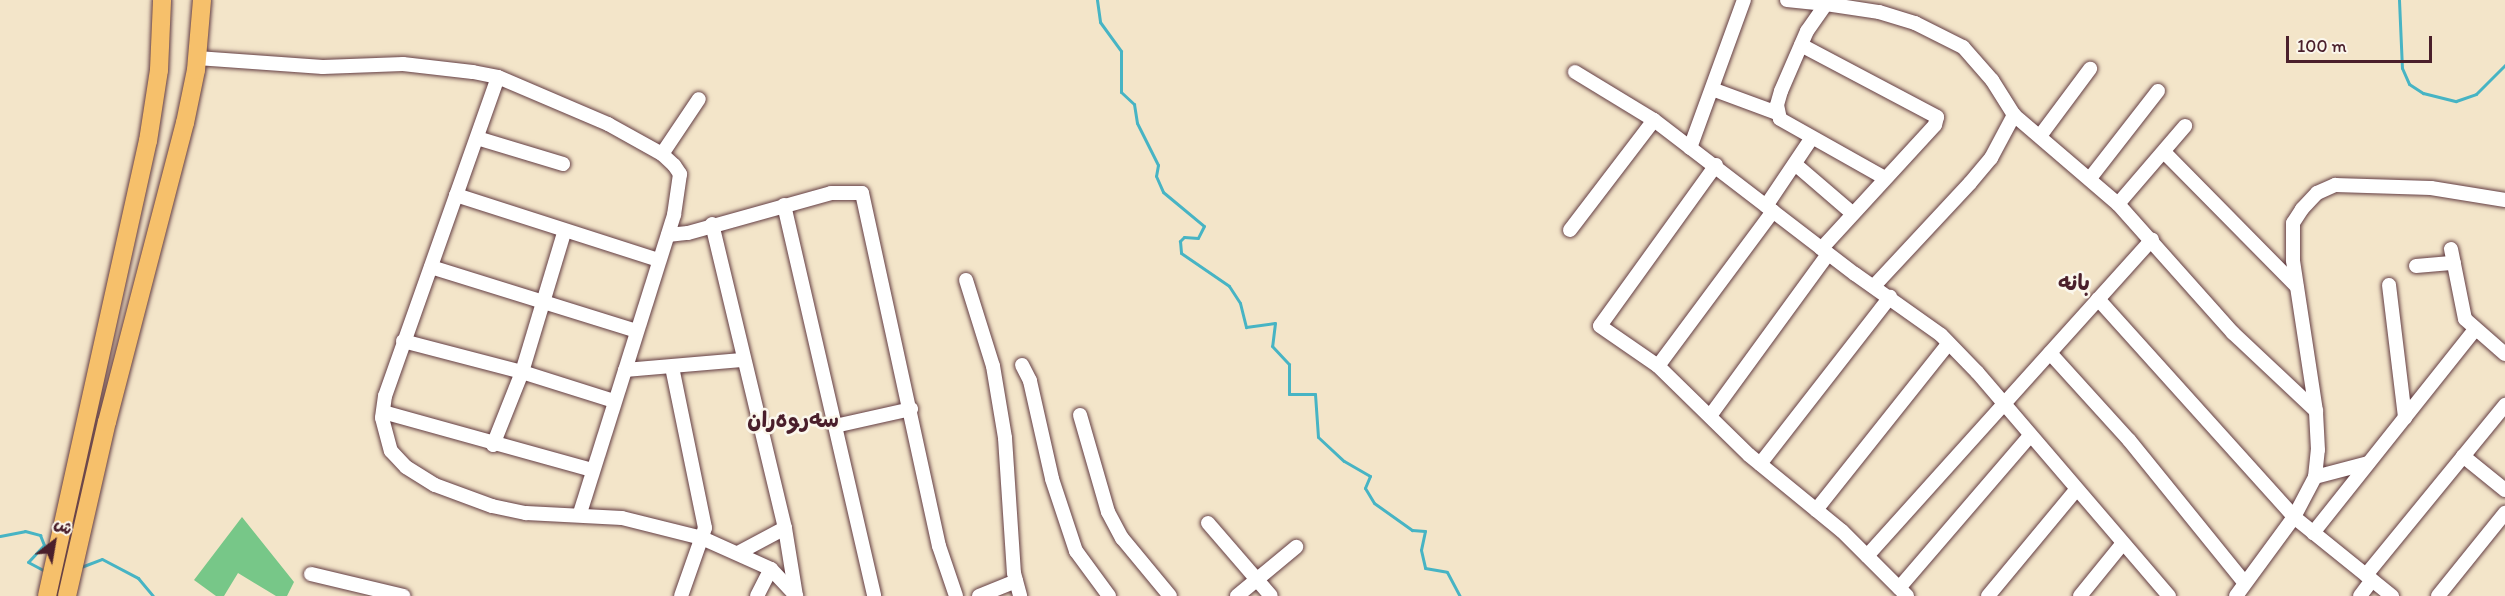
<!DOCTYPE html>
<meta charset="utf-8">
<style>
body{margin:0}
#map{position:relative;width:2505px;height:596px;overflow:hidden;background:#f3e5c9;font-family:Itim,"Playpen Sans Arabic",sans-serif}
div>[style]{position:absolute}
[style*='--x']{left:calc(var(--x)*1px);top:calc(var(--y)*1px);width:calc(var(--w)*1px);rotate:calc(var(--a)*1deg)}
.green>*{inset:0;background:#77c788}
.stream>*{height:3px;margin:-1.5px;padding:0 1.5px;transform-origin:1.5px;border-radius:1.5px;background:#47b4c4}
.roads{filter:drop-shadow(0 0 2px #633d43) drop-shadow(0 0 2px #633d43)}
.minor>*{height:14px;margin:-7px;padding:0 7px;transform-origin:7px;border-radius:7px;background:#fff}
.major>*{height:18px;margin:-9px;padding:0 9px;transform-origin:9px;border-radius:9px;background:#f6c06b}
span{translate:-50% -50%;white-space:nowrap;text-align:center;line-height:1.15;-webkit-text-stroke:5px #fbf7ec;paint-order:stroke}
.neighbourhood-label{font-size:22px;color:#4a1f2b;font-weight:700}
.north{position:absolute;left:24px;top:512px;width:60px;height:60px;-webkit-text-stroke:4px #fbf7ec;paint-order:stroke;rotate:31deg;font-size:16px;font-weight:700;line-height:24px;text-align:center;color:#4a1f2b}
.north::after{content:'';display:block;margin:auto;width:21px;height:27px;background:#4a1f2b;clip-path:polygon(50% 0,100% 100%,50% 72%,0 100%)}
.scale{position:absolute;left:2286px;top:36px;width:146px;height:27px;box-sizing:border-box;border:3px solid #4a1f2b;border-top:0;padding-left:8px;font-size:18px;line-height:21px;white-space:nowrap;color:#4a1f2b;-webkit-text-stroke:4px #fbf7ec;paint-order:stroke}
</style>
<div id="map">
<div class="green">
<div style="clip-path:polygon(242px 517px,294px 582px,287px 596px,276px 596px,238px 573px,224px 596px,216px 596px,194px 580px)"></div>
</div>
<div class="stream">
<div style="--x:1097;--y:0;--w:22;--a:82"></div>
<div style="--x:1100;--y:22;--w:36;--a:54"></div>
<div style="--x:1121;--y:51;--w:41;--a:90"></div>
<div style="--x:1121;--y:92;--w:18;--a:43"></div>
<div style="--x:1134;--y:104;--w:19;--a:81"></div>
<div style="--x:1137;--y:123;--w:47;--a:63.4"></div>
<div style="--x:1158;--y:165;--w:11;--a:100"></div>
<div style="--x:1156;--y:176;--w:17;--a:66"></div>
<div style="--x:1163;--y:192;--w:53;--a:39.7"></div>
<div style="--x:1204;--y:226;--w:13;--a:117"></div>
<div style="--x:1198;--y:238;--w:14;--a:-176"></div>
<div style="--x:1184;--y:237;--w:6;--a:135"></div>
<div style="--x:1180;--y:241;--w:12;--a:85"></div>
<div style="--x:1181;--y:253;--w:58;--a:34.5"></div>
<div style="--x:1229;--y:286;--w:20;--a:57"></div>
<div style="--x:1240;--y:303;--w:25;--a:76"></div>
<div style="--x:1246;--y:327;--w:29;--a:-8"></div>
<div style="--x:1275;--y:323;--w:23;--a:97"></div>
<div style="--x:1272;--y:346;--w:25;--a:47"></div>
<div style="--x:1289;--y:364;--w:30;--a:90"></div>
<div style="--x:1289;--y:394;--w:26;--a:0"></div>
<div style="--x:1315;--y:394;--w:43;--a:86"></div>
<div style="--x:1318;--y:437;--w:35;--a:43"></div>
<div style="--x:1344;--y:461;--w:30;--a:30"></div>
<div style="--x:1370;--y:476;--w:13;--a:113"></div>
<div style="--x:1365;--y:488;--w:17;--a:59"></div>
<div style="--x:1374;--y:503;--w:47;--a:35.4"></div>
<div style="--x:1412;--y:530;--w:13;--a:4"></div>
<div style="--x:1425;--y:531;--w:19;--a:102"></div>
<div style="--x:1421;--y:550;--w:18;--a:77"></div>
<div style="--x:1425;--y:568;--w:22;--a:10"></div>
<div style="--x:1447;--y:572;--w:27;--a:62"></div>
<div style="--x:2399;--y:0;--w:68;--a:87.5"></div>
<div style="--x:2402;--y:68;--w:17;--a:66"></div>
<div style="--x:2409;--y:84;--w:17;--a:33"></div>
<div style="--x:2423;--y:93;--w:34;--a:14"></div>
<div style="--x:2456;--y:101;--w:21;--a:-19"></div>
<div style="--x:2476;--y:94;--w:41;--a:-45"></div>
<div style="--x:0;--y:536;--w:25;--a:-11"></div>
<div style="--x:25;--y:531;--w:16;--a:15"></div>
<div style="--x:40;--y:535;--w:11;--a:68"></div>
<div style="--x:44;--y:545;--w:23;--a:133"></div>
<div style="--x:28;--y:562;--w:17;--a:28"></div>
<div style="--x:81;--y:567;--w:22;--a:-21"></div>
<div style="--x:102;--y:559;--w:41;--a:27.8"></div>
<div style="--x:138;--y:578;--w:23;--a:50"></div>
</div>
<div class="roads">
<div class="minor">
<div style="--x:1787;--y:0;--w:39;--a:6"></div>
<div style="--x:1826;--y:4;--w:33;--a:125"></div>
<div style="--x:1807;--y:31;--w:65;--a:113.4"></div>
<div style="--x:1781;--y:91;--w:15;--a:106"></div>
<div style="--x:1777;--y:105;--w:14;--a:78"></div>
<div style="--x:1780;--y:119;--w:118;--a:29.4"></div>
<div style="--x:1826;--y:4;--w:54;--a:8.6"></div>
<div style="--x:1879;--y:12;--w:38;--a:17"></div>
<div style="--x:1915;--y:23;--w:54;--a:26.6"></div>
<div style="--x:1963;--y:47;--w:44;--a:48.7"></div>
<div style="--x:1992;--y:80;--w:41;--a:57.8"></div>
<div style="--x:2014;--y:115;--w:137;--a:40.6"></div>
<div style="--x:2118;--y:204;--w:173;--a:48.3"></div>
<div style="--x:2233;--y:333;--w:114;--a:43.2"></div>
<div style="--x:1801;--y:45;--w:154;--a:27.9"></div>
<div style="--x:1937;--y:117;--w:8;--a:104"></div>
<div style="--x:1935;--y:125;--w:168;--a:132.6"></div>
<div style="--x:197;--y:58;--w:126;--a:4.1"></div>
<div style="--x:323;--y:67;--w:80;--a:-2.1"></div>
<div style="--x:403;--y:64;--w:70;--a:6.5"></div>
<div style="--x:473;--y:72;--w:25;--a:11"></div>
<div style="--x:498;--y:77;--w:120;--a:23.1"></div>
<div style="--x:608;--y:124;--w:62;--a:29.1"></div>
<div style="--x:662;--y:154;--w:16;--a:43"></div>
<div style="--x:674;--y:165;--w:11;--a:56"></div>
<div style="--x:680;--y:174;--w:41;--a:98.3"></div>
<div style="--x:674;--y:215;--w:313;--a:107.5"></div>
<div style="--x:1575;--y:72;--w:92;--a:31.3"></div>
<div style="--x:1654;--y:120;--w:253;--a:37.5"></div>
<div style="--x:1855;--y:274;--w:105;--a:35.3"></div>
<div style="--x:1941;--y:335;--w:52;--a:45.8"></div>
<div style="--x:1977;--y:372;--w:295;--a:49.4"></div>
<div style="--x:498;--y:77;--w:338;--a:109.5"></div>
<div style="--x:385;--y:396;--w:22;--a:98"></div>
<div style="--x:382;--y:418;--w:34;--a:75"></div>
<div style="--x:391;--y:451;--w:22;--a:47"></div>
<div style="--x:406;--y:467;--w:34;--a:32"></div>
<div style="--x:435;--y:485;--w:61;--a:20.2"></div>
<div style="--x:492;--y:506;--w:35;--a:12"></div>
<div style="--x:526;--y:513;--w:96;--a:3"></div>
<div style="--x:622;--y:518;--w:82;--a:14"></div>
<div style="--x:702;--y:538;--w:76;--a:24.2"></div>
<div style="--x:771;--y:569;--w:37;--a:47"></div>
<div style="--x:1712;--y:89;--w:69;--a:20.3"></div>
<div style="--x:2040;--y:136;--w:84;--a:-53.3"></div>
<div style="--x:477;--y:138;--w:90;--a:16.8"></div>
<div style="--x:1690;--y:148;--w:158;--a:-70"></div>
<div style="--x:2165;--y:153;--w:187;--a:45.4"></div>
<div style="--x:662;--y:154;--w:66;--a:-56.1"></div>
<div style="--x:1795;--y:164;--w:75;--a:40.7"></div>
<div style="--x:1716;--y:165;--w:198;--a:125.8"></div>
<div style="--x:1600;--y:326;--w:70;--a:34.6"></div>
<div style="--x:1658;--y:366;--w:127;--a:44.4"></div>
<div style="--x:1749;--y:455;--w:120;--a:39.3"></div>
<div style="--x:1842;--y:531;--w:92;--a:45"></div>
<div style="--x:2091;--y:177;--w:109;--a:-52.1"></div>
<div style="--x:456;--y:195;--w:213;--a:17.8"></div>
<div style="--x:2118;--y:204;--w:103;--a:-49.3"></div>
<div style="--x:784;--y:205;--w:401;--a:77"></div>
<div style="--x:1766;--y:206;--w:81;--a:-56.1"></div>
<div style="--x:712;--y:224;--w:313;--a:76.5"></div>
<div style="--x:785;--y:528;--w:69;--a:80.8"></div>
<div style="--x:1570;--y:230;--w:138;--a:-52.6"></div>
<div style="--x:668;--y:235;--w:20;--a:-6"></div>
<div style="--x:688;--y:233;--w:148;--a:-15.6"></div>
<div style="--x:831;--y:193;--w:31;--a:0"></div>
<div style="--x:862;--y:193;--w:361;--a:77.7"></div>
<div style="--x:939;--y:546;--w:53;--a:71.2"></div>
<div style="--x:2451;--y:249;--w:71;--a:78.7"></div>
<div style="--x:2465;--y:319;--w:53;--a:41.2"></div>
<div style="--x:2416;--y:266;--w:38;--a:-5"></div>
<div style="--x:431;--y:267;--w:215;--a:17.3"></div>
<div style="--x:966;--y:280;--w:90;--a:72.6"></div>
<div style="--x:993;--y:366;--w:73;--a:80.5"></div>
<div style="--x:1005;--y:438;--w:135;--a:86.2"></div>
<div style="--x:1014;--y:573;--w:24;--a:75"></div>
<div style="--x:2389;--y:285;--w:134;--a:83.1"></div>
<div style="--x:1874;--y:286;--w:141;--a:-47"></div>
<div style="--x:1970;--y:183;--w:33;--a:-50"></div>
<div style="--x:1991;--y:158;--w:49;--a:-61.9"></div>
<div style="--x:2098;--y:299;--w:293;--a:48"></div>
<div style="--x:2294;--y:517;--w:126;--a:38.9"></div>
<div style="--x:403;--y:341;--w:123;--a:14.6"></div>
<div style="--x:522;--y:372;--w:96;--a:17.5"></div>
<div style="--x:2050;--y:353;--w:118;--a:47.8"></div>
<div style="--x:2129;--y:440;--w:184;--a:51"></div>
<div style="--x:1022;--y:365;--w:18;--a:63"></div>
<div style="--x:1030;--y:381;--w:100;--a:77.3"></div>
<div style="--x:1052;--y:479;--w:76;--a:71.6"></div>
<div style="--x:1076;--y:551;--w:56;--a:53.7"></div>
<div style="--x:1658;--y:366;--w:193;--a:-53.4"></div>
<div style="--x:672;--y:367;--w:164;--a:78.4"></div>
<div style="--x:705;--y:528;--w:72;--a:109.4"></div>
<div style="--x:625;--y:370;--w:117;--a:-4.9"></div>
<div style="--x:383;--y:412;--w:217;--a:15.5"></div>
<div style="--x:1080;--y:415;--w:101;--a:73.9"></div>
<div style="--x:1108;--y:512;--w:30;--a:62"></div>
<div style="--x:1122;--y:538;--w:75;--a:50.4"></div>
<div style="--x:1710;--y:416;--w:200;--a:-53.9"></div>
<div style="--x:835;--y:426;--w:78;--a:-12.6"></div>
<div style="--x:493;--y:445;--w:79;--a:-68.3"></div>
<div style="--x:522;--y:372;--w:145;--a:-73.2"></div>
<div style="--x:2463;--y:456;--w:54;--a:39"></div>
<div style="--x:1760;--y:464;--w:212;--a:-52.1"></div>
<div style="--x:2315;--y:477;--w:55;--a:-14.8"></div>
<div style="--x:1816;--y:510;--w:213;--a:-51.5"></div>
<div style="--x:1208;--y:523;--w:96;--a:49.2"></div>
<div style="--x:2313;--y:533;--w:260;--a:-51.5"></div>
<div style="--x:740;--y:552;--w:51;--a:-28.1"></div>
<div style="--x:1867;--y:556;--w:426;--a:-48"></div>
<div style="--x:311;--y:574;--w:95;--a:13.4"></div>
<div style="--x:2366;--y:575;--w:220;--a:-50.7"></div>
<div style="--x:1899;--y:588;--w:199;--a:-49.3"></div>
<div style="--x:757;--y:596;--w:30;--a:-63"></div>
<div style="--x:979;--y:596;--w:40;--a:-22"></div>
<div style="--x:1237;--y:596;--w:77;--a:-39.7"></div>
<div style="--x:1988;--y:596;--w:138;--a:-50.3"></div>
<div style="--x:2080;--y:596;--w:68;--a:-50.9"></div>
<div style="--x:2236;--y:596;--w:98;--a:-53.7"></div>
<div style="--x:2294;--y:517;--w:45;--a:-62.3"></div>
<div style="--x:2315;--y:477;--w:27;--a:-84"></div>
<div style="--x:2318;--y:450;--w:39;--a:-93"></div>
<div style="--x:2316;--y:411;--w:153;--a:-98.7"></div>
<div style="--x:2293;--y:260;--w:37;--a:-90"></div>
<div style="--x:2293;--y:223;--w:17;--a:-57"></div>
<div style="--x:2302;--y:209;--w:22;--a:-47"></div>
<div style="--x:2317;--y:193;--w:20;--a:-24"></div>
<div style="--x:2335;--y:185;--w:96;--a:1.8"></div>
<div style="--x:2431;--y:188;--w:75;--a:9.2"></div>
<div style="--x:2360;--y:596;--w:20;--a:-53"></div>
<div style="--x:2438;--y:596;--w:107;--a:-51.1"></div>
</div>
<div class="major">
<div style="--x:47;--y:596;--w:466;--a:-77.5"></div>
<div style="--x:148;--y:141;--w:72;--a:-81.2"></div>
<div style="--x:159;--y:70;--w:70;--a:-87.5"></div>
<div style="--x:67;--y:596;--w:179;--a:-77.1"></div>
<div style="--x:107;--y:422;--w:309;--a:-75.4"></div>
<div style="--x:185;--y:123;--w:54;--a:-78.3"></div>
<div style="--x:196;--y:70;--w:70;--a:-85.1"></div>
</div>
</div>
<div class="neighbourhood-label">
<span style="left:2074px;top:283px">بانە</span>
<span style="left:793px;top:420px">سەروەران</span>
</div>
<div class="north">ش</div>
<div class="scale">100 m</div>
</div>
